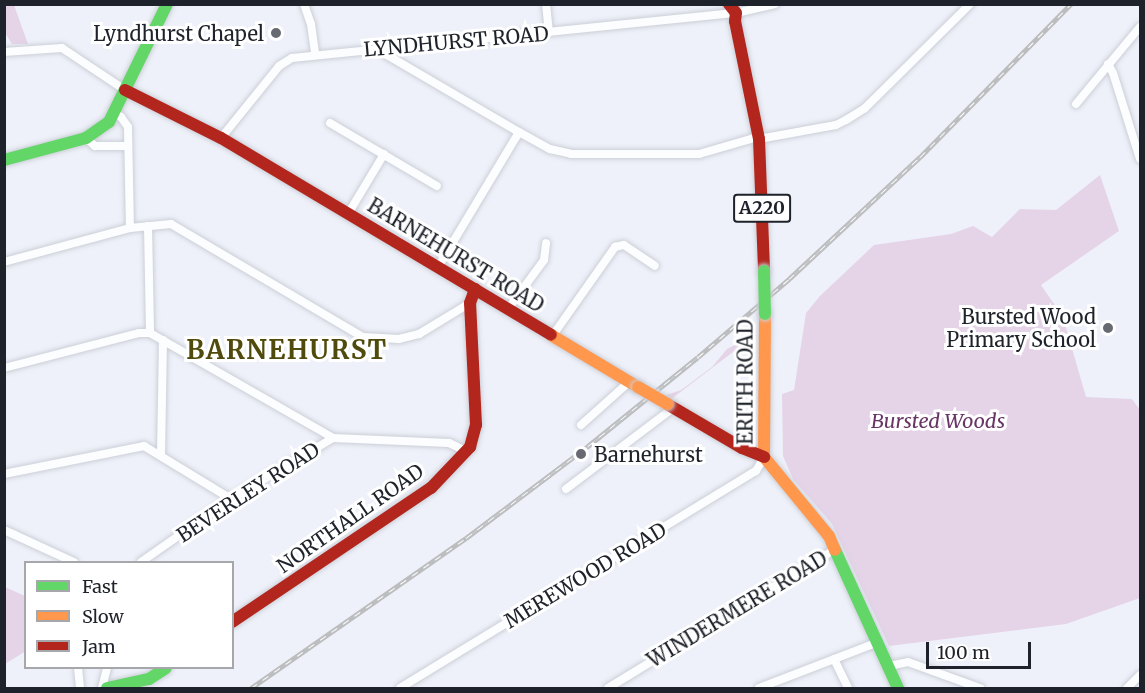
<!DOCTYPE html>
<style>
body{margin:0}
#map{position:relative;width:1145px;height:693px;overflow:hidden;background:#eef1f9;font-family:Merriweather,serif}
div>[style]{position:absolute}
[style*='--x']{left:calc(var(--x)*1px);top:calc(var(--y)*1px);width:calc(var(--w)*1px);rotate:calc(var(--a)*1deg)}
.green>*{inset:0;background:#e5d4e8}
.roads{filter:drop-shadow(0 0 2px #cccfd7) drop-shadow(0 0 2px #cccfd7)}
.street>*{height:8px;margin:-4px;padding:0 4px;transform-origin:4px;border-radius:4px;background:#fcfdfe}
.fast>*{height:12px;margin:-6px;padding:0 6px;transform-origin:6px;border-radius:6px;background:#63d668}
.slow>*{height:12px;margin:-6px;padding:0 6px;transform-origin:6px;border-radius:6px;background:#ff974d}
.jam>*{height:12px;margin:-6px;padding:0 6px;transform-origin:6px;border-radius:6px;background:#b3261e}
.rail>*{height:4.5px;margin-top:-2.25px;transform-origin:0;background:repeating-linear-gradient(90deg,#fff 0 7px,#bcbdbf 0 14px);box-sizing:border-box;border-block:2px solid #bcbdbf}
.bridges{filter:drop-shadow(0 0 2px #cccfd7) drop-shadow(0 0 2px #cccfd7)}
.fast-bridge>*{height:12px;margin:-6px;padding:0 6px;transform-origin:6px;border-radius:6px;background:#63d668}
.slow-bridge>*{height:12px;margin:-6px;padding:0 6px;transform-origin:6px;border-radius:6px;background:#ff974d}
.dots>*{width:16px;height:16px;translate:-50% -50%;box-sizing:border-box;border:3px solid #fff;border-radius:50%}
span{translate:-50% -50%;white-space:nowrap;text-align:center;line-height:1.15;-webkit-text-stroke:6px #fff;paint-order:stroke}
.shield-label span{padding:2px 4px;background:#fff;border:2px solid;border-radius:4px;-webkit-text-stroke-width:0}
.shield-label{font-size:18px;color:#1e222a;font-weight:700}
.poi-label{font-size:20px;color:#1e222a}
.right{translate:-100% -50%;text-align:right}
.left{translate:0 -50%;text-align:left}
.street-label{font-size:20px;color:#1e222a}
.park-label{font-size:20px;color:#693565;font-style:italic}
.district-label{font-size:26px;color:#504b0c;font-weight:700;letter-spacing:1.5px}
.frame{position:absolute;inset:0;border:6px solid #1e222a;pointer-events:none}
.legend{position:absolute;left:24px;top:561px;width:210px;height:108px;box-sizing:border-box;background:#fff;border:2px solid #a5a7aa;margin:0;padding:8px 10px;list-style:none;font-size:18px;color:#1e222a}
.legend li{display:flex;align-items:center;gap:12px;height:30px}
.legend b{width:30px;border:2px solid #a5a7aa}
.scale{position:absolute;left:926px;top:642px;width:105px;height:27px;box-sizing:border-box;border:3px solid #1e222a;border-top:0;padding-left:8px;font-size:18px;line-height:21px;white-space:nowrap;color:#1e222a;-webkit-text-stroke:4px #fff;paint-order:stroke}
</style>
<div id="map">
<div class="green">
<div style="clip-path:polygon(5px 4px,14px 5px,28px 44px,12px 44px,5px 33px)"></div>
<div style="clip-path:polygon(1100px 175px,1119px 231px,1041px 285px,1063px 317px,1086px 397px,1132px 399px,1140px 410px,1140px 598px,1066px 624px,889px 646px,832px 524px,793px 479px,783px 456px,782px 394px,794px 390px,806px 313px,820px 296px,874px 245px,951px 234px,973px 226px,992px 237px,1020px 209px,1056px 210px)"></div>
<div style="clip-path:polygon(750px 323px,750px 339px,670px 400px,663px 396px,681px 390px,712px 367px,727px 349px,743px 341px,747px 333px,746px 326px)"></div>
<div style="clip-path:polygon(5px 587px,25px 596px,26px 651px,5px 664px)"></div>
</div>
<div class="roads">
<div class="street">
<div style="--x:304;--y:4;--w:21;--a:71"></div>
<div style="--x:311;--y:24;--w:30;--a:82"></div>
<div style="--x:546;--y:4;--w:28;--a:84"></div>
<div style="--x:736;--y:13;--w:40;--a:-13"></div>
<div style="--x:386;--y:48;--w:7;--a:82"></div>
<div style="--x:387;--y:55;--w:153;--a:30.3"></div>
<div style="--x:519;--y:132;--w:35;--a:29"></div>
<div style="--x:550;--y:149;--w:22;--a:13"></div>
<div style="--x:571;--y:154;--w:128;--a:0"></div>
<div style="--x:699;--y:154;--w:57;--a:-16.2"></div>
<div style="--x:4;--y:52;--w:58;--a:-3.9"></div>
<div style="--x:62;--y:48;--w:76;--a:33.7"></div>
<div style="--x:1108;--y:64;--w:10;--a:61"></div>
<div style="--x:1113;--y:73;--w:90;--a:72.6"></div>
<div style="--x:1076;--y:104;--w:100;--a:-50.3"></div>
<div style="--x:114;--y:113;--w:8;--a:30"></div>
<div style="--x:121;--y:117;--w:12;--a:55"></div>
<div style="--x:128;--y:127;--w:101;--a:88.9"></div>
<div style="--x:330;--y:123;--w:124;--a:30.5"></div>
<div style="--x:86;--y:138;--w:12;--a:42"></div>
<div style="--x:95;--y:146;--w:32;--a:0"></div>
<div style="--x:221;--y:138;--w:92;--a:-51.1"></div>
<div style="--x:279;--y:66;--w:15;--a:-32"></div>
<div style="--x:292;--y:58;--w:437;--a:-5.8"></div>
<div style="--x:759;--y:139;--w:78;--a:-10.3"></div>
<div style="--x:836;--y:125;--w:11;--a:-27"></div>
<div style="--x:846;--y:120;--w:22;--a:-32"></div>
<div style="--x:865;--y:108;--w:148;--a:-44.7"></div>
<div style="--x:348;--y:214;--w:70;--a:-59"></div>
<div style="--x:148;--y:226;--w:107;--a:88.9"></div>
<div style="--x:4;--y:262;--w:131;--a:-15.1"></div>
<div style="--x:130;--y:228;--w:41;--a:-5.6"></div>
<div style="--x:171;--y:224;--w:223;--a:30.5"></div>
<div style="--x:363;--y:337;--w:36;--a:3"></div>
<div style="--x:399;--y:339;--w:21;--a:-14"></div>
<div style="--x:419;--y:334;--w:60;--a:-31.3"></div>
<div style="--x:438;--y:267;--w:157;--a:-59"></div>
<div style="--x:508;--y:309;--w:61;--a:-53.7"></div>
<div style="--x:544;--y:260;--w:17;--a:-83"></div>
<div style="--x:553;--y:335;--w:108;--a:-54.8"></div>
<div style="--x:615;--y:247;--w:9;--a:-13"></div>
<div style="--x:624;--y:245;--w:37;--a:34"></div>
<div style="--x:4;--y:368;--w:139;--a:-14.5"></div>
<div style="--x:139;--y:333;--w:11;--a:0"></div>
<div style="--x:150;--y:333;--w:211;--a:29.8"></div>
<div style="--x:581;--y:425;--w:66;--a:-41.9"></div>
<div style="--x:161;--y:455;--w:115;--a:-89"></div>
<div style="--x:4;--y:474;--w:143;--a:-11.3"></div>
<div style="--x:144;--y:446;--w:102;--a:31.3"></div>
<div style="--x:566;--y:489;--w:134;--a:-37.1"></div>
<div style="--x:4;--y:530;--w:77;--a:24.6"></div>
<div style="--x:141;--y:562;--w:110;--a:-35"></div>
<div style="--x:231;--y:499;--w:119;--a:-30.9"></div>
<div style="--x:333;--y:438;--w:116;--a:2.5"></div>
<div style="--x:449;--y:443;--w:19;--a:25"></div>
<div style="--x:834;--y:659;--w:32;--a:64"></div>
<div style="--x:889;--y:666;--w:19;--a:-12"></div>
<div style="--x:908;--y:662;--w:77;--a:19.9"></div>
<div style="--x:78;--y:668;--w:20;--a:84"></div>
<div style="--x:102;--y:688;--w:21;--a:-76"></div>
<div style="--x:400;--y:688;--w:417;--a:-31.4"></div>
<div style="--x:756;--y:471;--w:16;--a:-60"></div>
<div style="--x:608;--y:688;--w:267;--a:-31.4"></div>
<div style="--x:759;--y:688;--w:128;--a:-21.1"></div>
<div style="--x:1127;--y:688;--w:18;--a:-45"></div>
</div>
<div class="fast">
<div style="--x:4;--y:160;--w:85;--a:-15"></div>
<div style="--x:86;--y:138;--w:28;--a:-35"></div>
<div style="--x:109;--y:122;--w:131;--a:-63.8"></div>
<div style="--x:835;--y:550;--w:152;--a:65.5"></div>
<div style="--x:107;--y:688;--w:43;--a:-12.1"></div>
<div style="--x:149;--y:679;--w:20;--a:-33"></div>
</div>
<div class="slow">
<div style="--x:765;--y:314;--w:143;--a:90.4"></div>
<div style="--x:764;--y:457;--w:102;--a:50.6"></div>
<div style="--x:829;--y:536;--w:15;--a:67"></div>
<div style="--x:551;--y:335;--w:101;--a:30.9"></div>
</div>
<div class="jam">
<div style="--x:729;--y:4;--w:11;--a:52"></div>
<div style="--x:736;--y:13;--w:8;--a:97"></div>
<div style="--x:735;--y:21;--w:120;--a:78.5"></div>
<div style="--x:759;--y:139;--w:132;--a:87.8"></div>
<div style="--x:125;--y:90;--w:107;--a:26.6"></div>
<div style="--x:221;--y:138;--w:384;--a:30.8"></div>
<div style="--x:667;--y:404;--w:87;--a:30.4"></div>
<div style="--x:742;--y:448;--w:24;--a:22"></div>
<div style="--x:232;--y:622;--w:240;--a:-34"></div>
<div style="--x:431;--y:488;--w:57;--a:-46.4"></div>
<div style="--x:470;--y:447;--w:23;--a:-75"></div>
<div style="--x:476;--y:425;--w:122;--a:-92.8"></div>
<div style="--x:470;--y:303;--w:15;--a:-70"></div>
</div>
</div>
<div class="rail">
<div style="--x:251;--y:688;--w:262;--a:-34.9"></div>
<div style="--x:466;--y:538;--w:153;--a:-37"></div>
<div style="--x:588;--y:446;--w:141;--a:-39"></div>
<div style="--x:698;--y:357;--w:120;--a:-40.6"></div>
<div style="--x:789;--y:279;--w:179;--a:-43"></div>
<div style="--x:920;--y:157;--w:215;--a:-45.4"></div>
</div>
<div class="bridges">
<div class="fast-bridge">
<div style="--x:764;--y:271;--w:43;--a:88.7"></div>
</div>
<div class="slow-bridge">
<div style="--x:638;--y:387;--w:34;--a:30"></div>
</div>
</div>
<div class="dots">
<div style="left:276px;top:33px;background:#676a72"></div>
<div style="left:1108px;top:328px;background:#676a72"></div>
<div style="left:581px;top:454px;background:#676a72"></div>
</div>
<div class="shield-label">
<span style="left:762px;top:208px">A220</span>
</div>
<div class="poi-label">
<span class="right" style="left:264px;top:33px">Lyndhurst Chapel</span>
<span class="right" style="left:1096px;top:328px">Bursted Wood<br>Primary School</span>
<span class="left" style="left:594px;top:454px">Barnehurst</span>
</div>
<div class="street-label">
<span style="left:456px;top:41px;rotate:-5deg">LYNDHURST ROAD</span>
<span style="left:456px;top:255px;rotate:31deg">BARNEHURST ROAD</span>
<span style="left:745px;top:382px;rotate:-90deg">ERITH ROAD</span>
<span style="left:248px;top:492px;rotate:-33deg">BEVERLEY ROAD</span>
<span style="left:350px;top:518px;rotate:-35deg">NORTHALL ROAD</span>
<span style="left:585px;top:575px;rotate:-31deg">MEREWOOD ROAD</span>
<span style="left:737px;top:609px;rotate:-31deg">WINDERMERE ROAD</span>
</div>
<div class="park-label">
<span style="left:938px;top:420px">Bursted Woods</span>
</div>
<div class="district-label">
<span style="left:287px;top:350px">BARNEHURST</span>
</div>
<div class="frame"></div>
<ul class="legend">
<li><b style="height:8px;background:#63d668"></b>Fast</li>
<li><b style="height:8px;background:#ff974d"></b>Slow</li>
<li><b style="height:8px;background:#b3261e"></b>Jam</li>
</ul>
<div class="scale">100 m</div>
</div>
